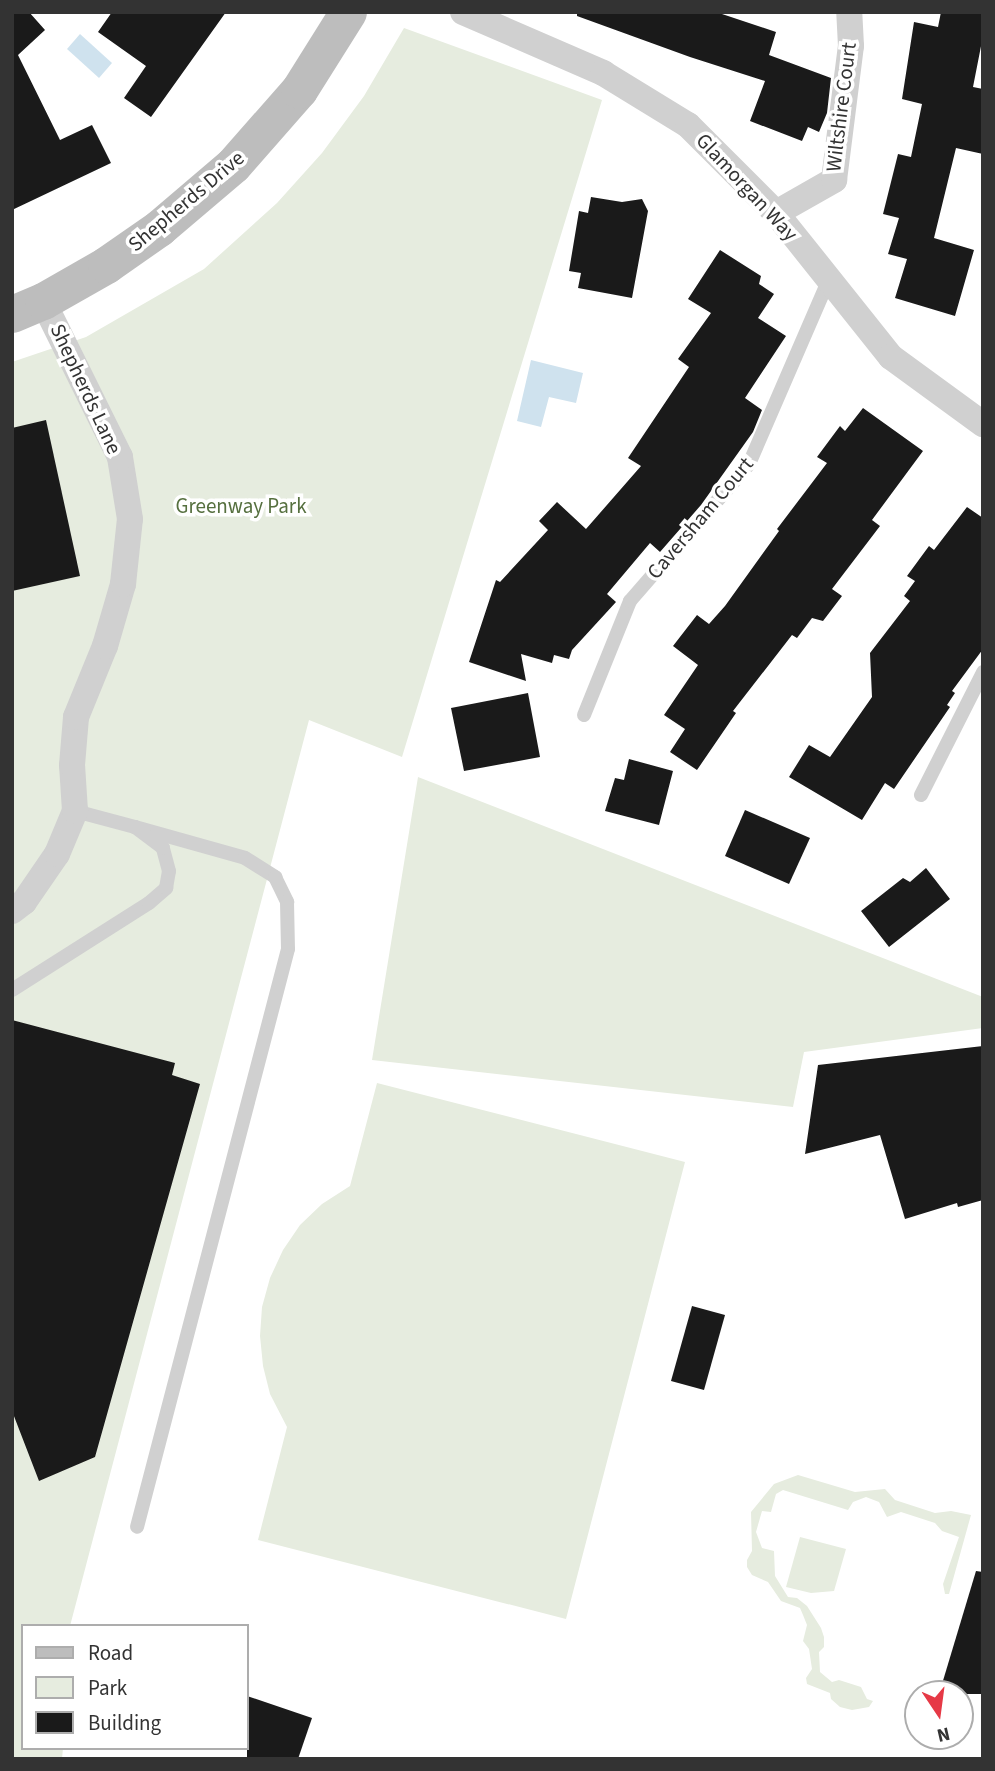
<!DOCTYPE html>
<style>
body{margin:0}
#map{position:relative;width:995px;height:1771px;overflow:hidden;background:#fff;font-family:"Source Sans 3",sans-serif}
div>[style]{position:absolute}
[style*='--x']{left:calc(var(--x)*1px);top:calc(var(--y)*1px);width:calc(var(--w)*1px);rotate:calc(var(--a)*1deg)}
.green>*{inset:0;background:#e6ecdf}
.water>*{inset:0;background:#cfe2ee}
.building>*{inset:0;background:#1a1a1a}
.lane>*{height:14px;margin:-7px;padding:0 7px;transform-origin:7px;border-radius:7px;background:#d0d0d0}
.street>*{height:26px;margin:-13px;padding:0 13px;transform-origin:13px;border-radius:13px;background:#d0d0d0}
.secondary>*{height:37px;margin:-18.5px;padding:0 18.5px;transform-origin:18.5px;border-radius:18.5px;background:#bdbdbd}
span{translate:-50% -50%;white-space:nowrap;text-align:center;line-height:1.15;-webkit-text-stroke:7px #fff;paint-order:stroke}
.street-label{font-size:21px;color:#333}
.park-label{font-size:21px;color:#56703f}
.frame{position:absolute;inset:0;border:14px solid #333;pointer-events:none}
.legend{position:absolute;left:21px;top:1624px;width:228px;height:126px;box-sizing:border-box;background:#fff;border:2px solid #adadad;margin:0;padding:9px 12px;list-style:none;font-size:21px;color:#333}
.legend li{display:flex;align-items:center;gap:14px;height:35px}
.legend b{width:35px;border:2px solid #adadad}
.north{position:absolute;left:904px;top:1680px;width:70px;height:70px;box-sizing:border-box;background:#fff;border:2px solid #adadad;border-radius:50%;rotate:167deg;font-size:19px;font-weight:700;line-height:28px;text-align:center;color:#333}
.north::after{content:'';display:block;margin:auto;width:24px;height:32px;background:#e63946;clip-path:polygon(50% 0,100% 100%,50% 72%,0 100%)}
</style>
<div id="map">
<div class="green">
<div style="clip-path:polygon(404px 28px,602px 100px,402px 757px,309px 720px,70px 1626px,23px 1626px,23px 1748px,63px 1748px,62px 1759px,12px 1759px,12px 362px,86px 337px,204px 269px,277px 203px,322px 153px,364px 96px)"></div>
<div style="clip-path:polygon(418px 777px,983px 997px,983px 1028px,804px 1052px,793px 1107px,372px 1060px)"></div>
<div style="clip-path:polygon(377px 1083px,685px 1162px,566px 1619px,258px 1540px,287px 1427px,270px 1394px,263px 1366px,260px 1336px,262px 1307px,270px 1278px,283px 1250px,300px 1225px,322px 1204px,350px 1186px)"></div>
<div style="clip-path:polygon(798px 1475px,855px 1492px,885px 1489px,895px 1500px,935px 1513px,951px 1511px,971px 1515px,949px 1594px,945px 1594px,943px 1584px,959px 1537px,942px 1531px,935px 1523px,901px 1512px,887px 1517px,879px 1502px,866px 1497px,853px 1502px,848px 1510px,783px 1490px,776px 1494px,771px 1512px,762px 1511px,756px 1532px,762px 1548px,774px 1551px,775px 1576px,788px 1597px,797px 1598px,807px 1606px,821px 1628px,824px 1637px,824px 1647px,819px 1652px,820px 1672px,832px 1682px,839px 1680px,861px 1687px,867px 1699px,873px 1701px,869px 1707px,852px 1710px,840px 1707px,831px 1699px,830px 1693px,807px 1684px,806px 1678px,812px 1669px,809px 1649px,803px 1641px,807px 1625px,803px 1615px,800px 1608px,781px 1601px,768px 1582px,752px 1575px,747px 1567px,747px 1560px,752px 1551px,751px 1512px,774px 1484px)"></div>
<div style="clip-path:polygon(800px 1537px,846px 1549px,834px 1591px,811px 1593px,786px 1587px)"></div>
</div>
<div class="water">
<div style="clip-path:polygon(80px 34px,112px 63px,99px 78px,67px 49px)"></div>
<div style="clip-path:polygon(531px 360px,583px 373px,576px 403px,549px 397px,541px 427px,517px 421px)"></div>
</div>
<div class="building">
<div style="clip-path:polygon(12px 12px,29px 12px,45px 30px,18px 55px,60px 140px,92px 125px,111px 163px,12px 210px)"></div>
<div style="clip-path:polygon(112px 12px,226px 12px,151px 117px,124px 98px,146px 66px,98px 32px)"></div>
<div style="clip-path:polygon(577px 12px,716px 12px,776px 32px,769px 55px,831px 78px,827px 113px,819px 132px,808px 127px,802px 141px,750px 121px,765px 81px,690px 57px,577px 16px)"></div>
<div style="clip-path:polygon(941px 12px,983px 12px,983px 36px,973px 87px,983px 89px,983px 154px,956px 148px,934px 238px,974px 250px,955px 316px,895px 298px,907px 259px,888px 254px,899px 218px,883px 214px,898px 154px,911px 157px,922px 104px,902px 99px,914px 22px,938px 27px)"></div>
<div style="clip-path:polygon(591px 197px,622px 202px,642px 199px,648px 211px,632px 298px,578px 288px,581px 273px,569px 271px,579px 211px,588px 213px)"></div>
<div style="clip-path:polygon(720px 250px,761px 276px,759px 284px,774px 294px,758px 318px,786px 336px,745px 398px,762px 410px,753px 432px,701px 505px,660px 552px,650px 543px,607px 594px,616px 602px,572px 650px,569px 659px,554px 655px,552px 663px,521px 654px,526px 681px,469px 662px,496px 580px,500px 582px,548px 530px,539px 521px,557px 502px,586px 529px,641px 466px,628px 458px,689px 367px,678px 359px,711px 313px,688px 299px)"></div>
<div style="clip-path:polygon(863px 408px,923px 451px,872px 520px,880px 526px,832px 589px,842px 596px,823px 621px,812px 618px,797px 638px,792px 635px,733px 711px,736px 713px,697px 770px,670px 752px,685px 729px,664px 715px,698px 665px,673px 646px,697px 615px,709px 624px,725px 606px,779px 531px,777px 529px,827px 463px,817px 457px,840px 426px,845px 431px)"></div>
<div style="clip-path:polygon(46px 420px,80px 576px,12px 591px,12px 428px)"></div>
<div style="clip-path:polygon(967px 507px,983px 518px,983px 649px,952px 691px,955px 693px,947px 705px,950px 707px,894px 789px,885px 783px,862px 820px,789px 777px,809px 745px,830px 757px,872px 697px,870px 653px,910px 601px,904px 596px,915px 581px,907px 576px,929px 546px,934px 550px)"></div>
<div style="clip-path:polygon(528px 693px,540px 757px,464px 771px,451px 708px)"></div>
<div style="clip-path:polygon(629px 759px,673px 771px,659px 825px,605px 811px,615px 778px,624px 780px)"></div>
<div style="clip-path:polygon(745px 810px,810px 838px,789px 884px,725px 856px)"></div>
<div style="clip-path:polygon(926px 868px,950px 899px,889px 947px,861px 911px,903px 878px,910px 882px)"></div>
<div style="clip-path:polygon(12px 1020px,175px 1063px,172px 1075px,200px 1084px,95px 1457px,39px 1481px,12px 1411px)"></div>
<div style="clip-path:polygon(983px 1046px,983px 1200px,958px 1207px,957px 1203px,905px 1219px,880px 1135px,805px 1154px,818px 1065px)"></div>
<div style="clip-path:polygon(692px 1306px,725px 1315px,704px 1390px,671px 1381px)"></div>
<div style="clip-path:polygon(976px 1571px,983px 1572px,983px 1694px,939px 1694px)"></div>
<div style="clip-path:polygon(247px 1696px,312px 1718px,298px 1759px,247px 1759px)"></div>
</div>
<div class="lane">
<div style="--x:584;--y:715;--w:123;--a:-68"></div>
<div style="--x:630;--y:601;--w:181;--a:-49"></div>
<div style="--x:749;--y:464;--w:202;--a:-66.6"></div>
<div style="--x:921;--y:795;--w:138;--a:-63.2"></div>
<div style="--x:135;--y:827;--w:114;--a:15.7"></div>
<div style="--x:245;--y:858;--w:36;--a:32"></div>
<div style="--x:275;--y:877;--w:28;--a:64"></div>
<div style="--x:287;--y:902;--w:47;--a:88.8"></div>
<div style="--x:288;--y:949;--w:597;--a:104.64"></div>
<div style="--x:12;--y:990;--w:162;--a:-32.4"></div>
<div style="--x:149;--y:903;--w:23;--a:-41"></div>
<div style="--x:166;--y:888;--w:17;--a:-80"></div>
<div style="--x:169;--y:871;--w:24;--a:-105"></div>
<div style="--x:163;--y:848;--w:35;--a:-143"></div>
<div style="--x:135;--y:827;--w:62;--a:-165.1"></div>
</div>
<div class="street">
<div style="--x:463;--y:12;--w:153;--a:23.5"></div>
<div style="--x:603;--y:73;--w:100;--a:31.5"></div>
<div style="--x:688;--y:125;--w:124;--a:45"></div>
<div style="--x:776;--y:213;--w:184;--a:51.4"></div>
<div style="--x:891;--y:357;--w:114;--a:36.1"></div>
<div style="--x:776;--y:213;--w:67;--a:-29.6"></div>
<div style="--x:834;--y:180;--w:135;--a:-82.8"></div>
<div style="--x:851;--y:46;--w:34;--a:-93"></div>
<div style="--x:12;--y:911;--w:15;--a:-37"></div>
<div style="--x:24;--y:902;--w:58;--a:-55.5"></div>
<div style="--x:57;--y:854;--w:47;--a:-67.3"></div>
<div style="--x:75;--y:811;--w:46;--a:-93.7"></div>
<div style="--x:72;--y:765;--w:48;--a:-85.2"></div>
<div style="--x:76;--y:717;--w:77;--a:-67.8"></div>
<div style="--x:105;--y:646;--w:65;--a:-73.8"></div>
<div style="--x:123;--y:584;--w:65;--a:-83.9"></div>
<div style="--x:130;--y:519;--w:63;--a:-99.2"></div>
<div style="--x:120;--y:457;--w:174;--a:-116.3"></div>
</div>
<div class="secondary">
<div style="--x:12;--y:314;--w:34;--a:-23"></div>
<div style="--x:43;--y:301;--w:73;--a:-29.7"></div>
<div style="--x:106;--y:265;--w:65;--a:-34.9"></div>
<div style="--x:159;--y:228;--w:97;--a:-40.4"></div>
<div style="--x:233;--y:165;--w:100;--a:-48.7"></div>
<div style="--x:299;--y:90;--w:92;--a:-57.9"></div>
</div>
<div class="street-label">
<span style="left:841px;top:107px;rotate:-83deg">Wiltshire Court</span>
<span style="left:747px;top:187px;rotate:47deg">Glamorgan Way</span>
<span style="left:186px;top:201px;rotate:-40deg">Shepherds Drive</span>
<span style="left:86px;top:389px;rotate:65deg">Shepherds Lane</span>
<span style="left:700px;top:518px;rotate:-50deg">Caversham Court</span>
</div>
<div class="park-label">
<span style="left:241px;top:506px">Greenway Park</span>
</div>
<div class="frame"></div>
<ul class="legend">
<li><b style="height:9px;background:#bdbdbd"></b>Road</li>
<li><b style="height:19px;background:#e6ecdf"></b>Park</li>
<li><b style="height:19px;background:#1a1a1a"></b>Building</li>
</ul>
<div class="north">N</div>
</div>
